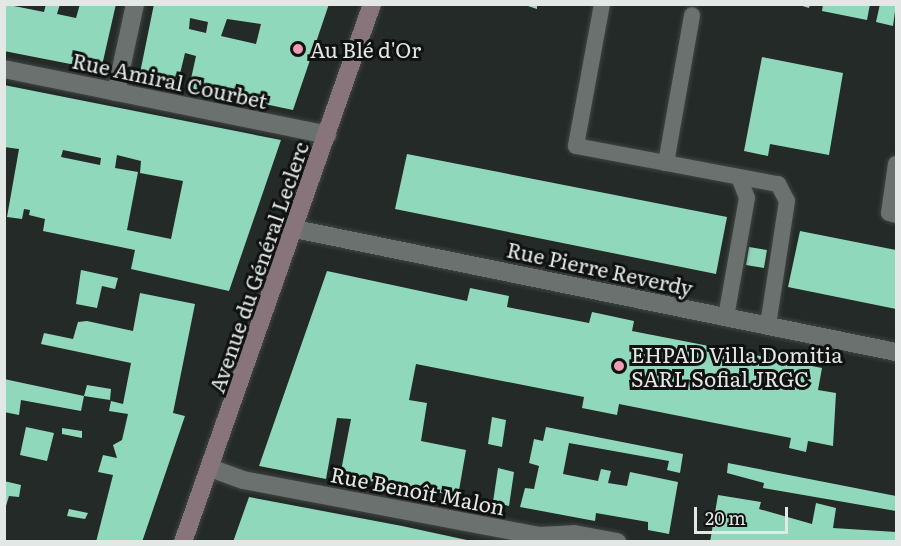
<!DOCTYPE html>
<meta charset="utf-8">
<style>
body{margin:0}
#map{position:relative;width:901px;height:546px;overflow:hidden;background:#242a27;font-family:Literata,serif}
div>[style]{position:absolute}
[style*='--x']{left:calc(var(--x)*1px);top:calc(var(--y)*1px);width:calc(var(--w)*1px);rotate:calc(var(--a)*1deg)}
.building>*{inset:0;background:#90d8bc}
.roads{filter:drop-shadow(0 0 2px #404543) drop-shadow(0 0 2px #404543)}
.lane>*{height:16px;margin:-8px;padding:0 8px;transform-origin:8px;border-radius:8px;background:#6b716f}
.street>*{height:18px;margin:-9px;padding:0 9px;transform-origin:9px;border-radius:9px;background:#6b716f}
.secondary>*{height:18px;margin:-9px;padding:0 9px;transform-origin:9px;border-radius:9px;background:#87757b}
.dots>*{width:16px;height:16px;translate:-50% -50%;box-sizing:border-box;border:3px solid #0f1211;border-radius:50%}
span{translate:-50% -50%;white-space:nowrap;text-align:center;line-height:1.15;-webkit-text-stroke:6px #0f1211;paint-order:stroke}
.poi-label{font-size:21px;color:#e3e7e5}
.left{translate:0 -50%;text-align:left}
.street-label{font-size:21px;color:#e3e7e5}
.frame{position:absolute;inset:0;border:6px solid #e3e7e5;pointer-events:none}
.scale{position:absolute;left:694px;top:507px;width:94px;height:27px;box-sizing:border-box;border:3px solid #e3e7e5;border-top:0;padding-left:8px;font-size:18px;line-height:21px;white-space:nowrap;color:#e3e7e5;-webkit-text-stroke:4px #0f1211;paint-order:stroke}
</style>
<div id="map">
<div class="building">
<div style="clip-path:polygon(4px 4px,44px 12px,46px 4px,60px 4px,57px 14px,76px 18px,80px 4px,116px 4px,101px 70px,4px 51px)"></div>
<div style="clip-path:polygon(evenodd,154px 4px,329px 4px,293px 110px,189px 88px,196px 56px,185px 53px,177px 86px,139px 78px,154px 4px,190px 18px,208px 22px,206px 33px,189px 29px,190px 18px,154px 4px,227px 19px,261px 24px,256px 44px,221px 36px,227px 19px)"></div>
<div style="clip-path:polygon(522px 4px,537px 4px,537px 9px)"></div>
<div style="clip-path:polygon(796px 4px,810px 4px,809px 8px)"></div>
<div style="clip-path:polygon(823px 4px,870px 4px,867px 20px,822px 11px)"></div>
<div style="clip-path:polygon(880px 4px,896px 4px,893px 26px,876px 22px)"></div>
<div style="clip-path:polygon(762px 57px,843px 73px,829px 155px,770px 144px,768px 156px,744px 151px)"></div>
<div style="clip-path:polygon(evenodd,4px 85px,281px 140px,229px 291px,131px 269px,135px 250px,43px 231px,45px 219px,29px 215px,30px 210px,24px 209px,22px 219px,7px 217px,19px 149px,4px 147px,4px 85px,63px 150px,101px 158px,100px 165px,61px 157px,63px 150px,4px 85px,117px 155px,141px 161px,140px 173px,183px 181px,171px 239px,127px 230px,138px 172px,115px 168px,117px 155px)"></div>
<div style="clip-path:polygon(407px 154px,727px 217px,716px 274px,395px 209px)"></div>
<div style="clip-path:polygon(800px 231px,896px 250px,896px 309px,788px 287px)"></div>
<div style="clip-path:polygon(749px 247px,767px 250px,764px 268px,746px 265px)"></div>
<div style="clip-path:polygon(81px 270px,118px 278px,115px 289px,102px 286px,97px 308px,76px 304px)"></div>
<div style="clip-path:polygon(327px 271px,467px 301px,470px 288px,509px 296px,507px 307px,589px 323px,592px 312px,634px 321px,632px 331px,822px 368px,818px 390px,836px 393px,833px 446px,808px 441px,806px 452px,789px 448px,791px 438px,619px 404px,617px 415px,582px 408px,584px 397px,416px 364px,409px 400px,427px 403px,421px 441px,466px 450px,458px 496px,340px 476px,351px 419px,337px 418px,326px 479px,259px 466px)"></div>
<div style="clip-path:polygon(140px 293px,195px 304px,173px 413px,185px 416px,142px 542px,96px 542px,113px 475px,98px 472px,103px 455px,117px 458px,113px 445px,122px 440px,128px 414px,109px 411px,111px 401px,123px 404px,131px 363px,41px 344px,44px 333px,73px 339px,78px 322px,87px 321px,133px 331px)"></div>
<div style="clip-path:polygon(4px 379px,84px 396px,81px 411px,21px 400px,19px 415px,4px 412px)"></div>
<div style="clip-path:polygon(87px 385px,111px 389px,110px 400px,84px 396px)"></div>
<div style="clip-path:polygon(492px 417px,506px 420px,502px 447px,488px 444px)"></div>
<div style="clip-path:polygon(26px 427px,54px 433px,47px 461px,20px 455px)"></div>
<div style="clip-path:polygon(546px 427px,683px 454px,680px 473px,667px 470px,669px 461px,569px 443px,563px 474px,598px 481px,601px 469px,611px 471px,608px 483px,627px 486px,630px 472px,678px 482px,669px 534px,648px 530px,648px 522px,596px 513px,595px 521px,520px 507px,525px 488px,534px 489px,539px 466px,529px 463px,534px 439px,543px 441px)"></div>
<div style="clip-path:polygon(62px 428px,82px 431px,82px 438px,62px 434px)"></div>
<div style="clip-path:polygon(728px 463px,896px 496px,896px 511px,763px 488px,764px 483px,727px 473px)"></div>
<div style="clip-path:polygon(498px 468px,514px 472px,509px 506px,493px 502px)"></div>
<div style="clip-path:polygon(4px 481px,21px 485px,19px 497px,9px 496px,5px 509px)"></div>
<div style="clip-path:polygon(718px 495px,761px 502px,759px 509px,812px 524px,816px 503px,836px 508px,833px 528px,896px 532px,896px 542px,710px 542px)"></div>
<div style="clip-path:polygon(249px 497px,402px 526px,476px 542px,233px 542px)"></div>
<div style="clip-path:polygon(69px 509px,88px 513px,85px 519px,67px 516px)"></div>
</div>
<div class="roads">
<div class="lane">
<div style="--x:602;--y:4;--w:144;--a:100.4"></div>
<div style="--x:576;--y:146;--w:206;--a:10.7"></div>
<div style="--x:778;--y:184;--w:19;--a:62"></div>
<div style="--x:787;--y:201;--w:125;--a:98.7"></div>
<div style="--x:666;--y:163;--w:150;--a:-80"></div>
<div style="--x:896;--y:164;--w:49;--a:98.1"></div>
<div style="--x:889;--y:213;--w:7;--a:16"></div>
<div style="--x:726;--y:317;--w:121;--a:-80"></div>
<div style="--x:747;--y:198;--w:22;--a:-111"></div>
</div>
<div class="street">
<div style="--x:4;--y:69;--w:330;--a:11.5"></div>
<div style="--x:116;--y:92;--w:90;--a:-77.8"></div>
<div style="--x:295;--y:229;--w:613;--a:11.57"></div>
<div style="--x:213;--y:469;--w:32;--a:20"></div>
<div style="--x:243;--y:480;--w:301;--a:10.7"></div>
<div style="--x:539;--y:536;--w:35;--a:-3"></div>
<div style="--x:574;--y:534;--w:44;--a:10.5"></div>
</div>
<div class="secondary">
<div style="--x:183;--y:542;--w:570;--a:-70.64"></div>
</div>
</div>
<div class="dots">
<div style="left:298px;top:49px;background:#f09ab6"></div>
<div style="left:619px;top:366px;background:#f09ab6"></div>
</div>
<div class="poi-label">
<span class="left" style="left:310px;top:49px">Au Blé d'Or</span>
<span class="left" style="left:631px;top:366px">EHPAD Villa Domitia<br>SARL Sofial JRGC</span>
</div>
<div class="street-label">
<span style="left:170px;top:80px;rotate:12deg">Rue Amiral Courbet</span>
<span style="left:258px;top:267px;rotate:-71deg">Avenue du Général Leclerc</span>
<span style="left:600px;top:268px;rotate:12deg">Rue Pierre Reverdy</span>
<span style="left:418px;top:490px;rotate:11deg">Rue Benoît Malon</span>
</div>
<div class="frame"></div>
<div class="scale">20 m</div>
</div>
